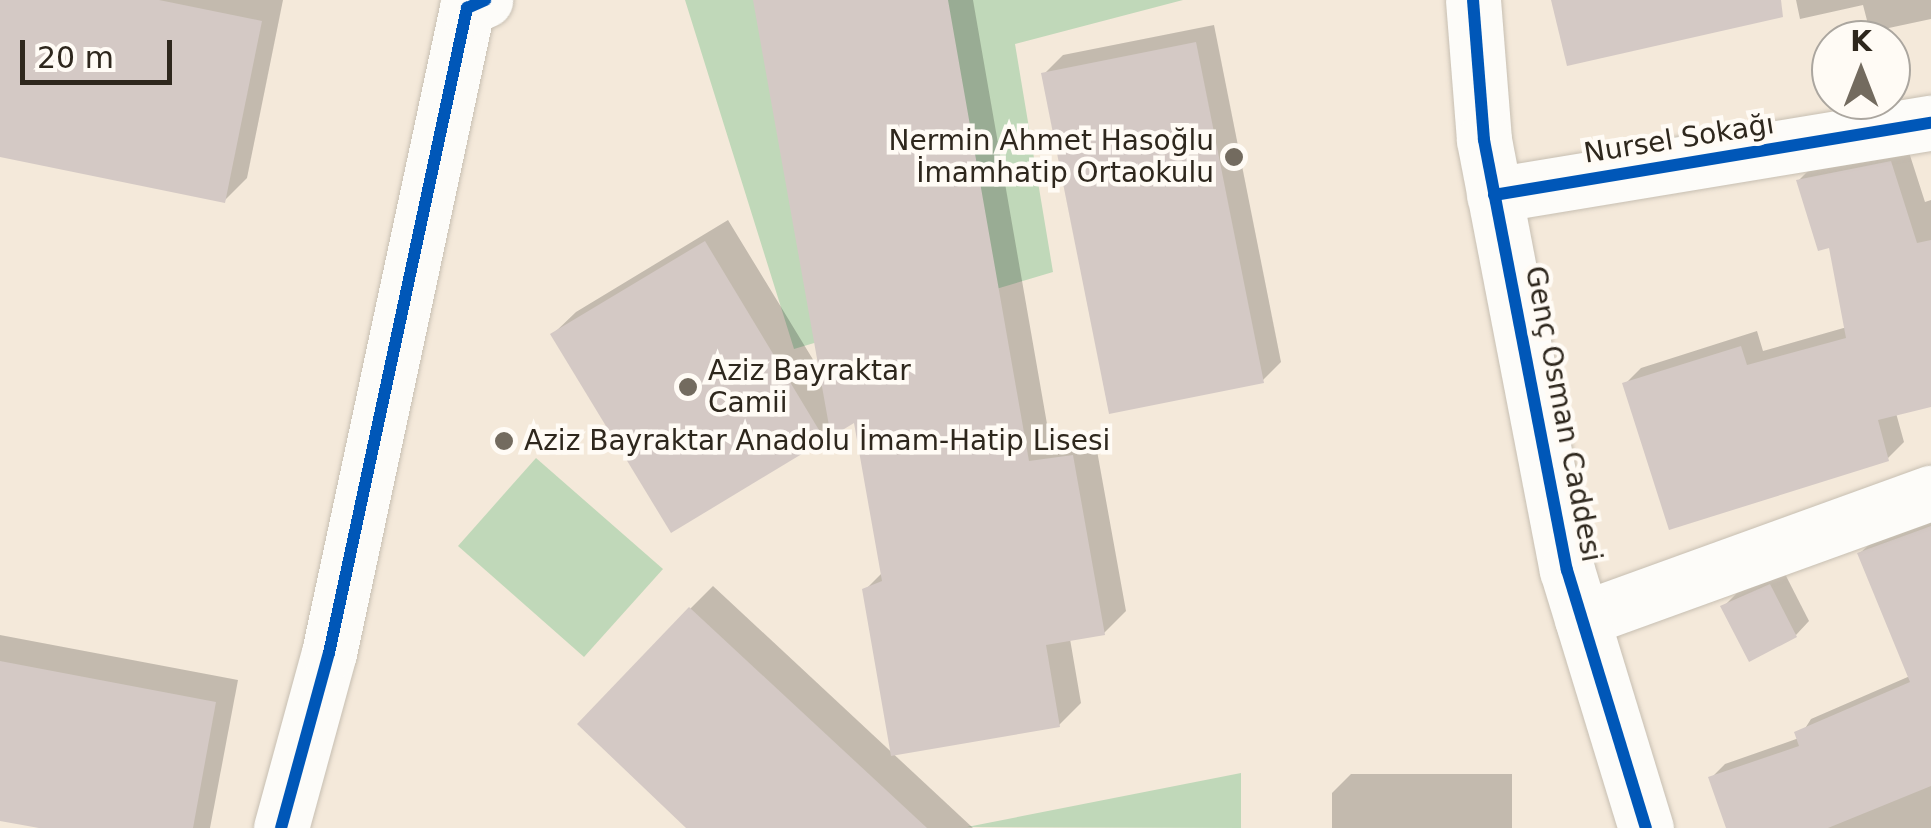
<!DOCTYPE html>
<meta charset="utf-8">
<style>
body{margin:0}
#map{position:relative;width:1931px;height:828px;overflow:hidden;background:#f4e9da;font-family:"DejaVu Sans",sans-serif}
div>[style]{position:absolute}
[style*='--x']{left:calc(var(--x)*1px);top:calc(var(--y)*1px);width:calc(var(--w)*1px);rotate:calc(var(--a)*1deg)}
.green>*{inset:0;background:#c0d8b9}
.shadow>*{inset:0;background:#0003}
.building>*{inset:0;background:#d4c9c5}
.roads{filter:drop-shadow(0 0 2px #c7bfb2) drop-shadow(0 0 2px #c7bfb2)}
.minor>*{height:55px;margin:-27.5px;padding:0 27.5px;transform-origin:27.5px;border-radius:27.5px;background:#fdfcf9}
.tertiary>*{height:55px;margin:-27.5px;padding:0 27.5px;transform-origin:27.5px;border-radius:27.5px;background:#fdfcf9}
.cycleway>*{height:12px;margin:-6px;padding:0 6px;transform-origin:6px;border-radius:6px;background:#0057b8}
.dots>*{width:28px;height:28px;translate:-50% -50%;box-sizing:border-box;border:5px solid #fffbf5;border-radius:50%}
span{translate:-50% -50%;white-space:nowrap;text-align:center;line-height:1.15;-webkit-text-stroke:9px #fffbf5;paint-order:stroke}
.street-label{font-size:28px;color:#2e271d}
.poi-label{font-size:28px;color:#2e271d}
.right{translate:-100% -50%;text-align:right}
.left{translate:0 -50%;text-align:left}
.north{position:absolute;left:1811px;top:20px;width:100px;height:100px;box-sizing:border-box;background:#fffbf5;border:2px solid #aba69f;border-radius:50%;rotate:0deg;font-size:28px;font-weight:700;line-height:40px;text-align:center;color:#2e271d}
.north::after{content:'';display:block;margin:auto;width:35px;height:45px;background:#736b5f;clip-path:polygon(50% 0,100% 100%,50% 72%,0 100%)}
.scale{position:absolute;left:20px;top:40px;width:152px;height:45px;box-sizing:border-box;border:5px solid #2e271d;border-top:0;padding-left:12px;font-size:30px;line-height:35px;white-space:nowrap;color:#2e271d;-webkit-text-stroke:8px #fffbf5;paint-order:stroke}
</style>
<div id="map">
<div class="green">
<div style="clip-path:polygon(685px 0,1183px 0,1015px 44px,1053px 272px,794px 349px)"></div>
<div style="clip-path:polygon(536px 458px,663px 569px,584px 657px,458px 546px)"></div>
<div style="clip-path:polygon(1241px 773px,1241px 828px,967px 827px)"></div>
</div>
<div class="shadow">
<div style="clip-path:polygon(0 0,283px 0,247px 178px,224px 201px,0 155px)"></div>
<div style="clip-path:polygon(755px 0,973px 0,1050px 441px,1094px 434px,1126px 611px,1104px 633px,1070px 639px,1081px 703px,1059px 725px,865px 590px,883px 572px,856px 419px,671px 529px,553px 334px,576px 312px,728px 220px,823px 376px)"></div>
<div style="clip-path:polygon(1796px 0,1931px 0,1931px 19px,1870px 32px,1863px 5px,1800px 19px)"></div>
<div style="clip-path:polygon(1214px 25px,1281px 362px,1262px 381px,1044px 74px,1063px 55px)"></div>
<div style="clip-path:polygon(1907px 146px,1925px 202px,1931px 200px,1931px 405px,1896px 413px,1904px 442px,1888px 458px,1625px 384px,1641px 368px,1757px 331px,1763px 351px,1847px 327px,1831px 244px,1799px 180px,1815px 164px)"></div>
<div style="clip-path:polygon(1931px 519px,1931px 828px,1728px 828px,1711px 778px,1725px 764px,1799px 738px,1811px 719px,1910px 676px,1860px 553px,1874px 540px)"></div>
<div style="clip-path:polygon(1784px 572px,1809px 621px,1796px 635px,1723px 607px,1737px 593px)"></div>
<div style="clip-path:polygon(713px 586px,973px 828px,690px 828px,690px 609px)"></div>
<div style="clip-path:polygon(0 635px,238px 680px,210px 828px,52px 828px,0 818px)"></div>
<div style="clip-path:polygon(1351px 774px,1512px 774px,1512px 828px,1332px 828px,1332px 793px)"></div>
</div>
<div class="building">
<div style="clip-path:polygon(0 0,159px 0,262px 21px,225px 203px,0 157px)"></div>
<div style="clip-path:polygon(753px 0,948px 0,1029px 461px,1073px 455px,1105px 635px,1046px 645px,1060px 727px,891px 756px,862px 589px,882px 581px,854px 423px,831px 437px)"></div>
<div style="clip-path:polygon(1551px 0,1781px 0,1783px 17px,1567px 66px)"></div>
<div style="clip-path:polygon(1196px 42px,1264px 383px,1109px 414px,1041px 73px)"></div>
<div style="clip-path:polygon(1891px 161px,1917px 243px,1931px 240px,1931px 407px,1878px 420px,1889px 461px,1669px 530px,1622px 383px,1741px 346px,1747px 365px,1846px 338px,1829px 248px,1818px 251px,1796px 180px)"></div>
<div style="clip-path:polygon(705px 241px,825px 440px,671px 533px,550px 334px)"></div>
<div style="clip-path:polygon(1931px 526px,1931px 786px,1828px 828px,1726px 828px,1708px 777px,1799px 746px,1794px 732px,1910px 682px,1857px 553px)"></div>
<div style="clip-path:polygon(1770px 584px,1797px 637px,1749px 662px,1720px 606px)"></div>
<div style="clip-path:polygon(689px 607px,927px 828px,686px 828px,577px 724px)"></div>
<div style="clip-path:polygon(0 661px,216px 702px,193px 828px,39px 828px,0 821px)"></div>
</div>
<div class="roads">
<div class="minor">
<div style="--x:1494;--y:195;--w:443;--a:-9.4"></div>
<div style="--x:1582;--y:619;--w:371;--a:-19.9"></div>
<div style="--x:281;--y:828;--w:181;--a:-74.7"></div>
<div style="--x:329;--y:653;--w:660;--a:-77.92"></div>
<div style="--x:467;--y:8;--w:20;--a:-24"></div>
</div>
<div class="tertiary">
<div style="--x:1473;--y:0;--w:140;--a:85.5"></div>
<div style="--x:1484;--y:140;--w:438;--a:79.1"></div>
<div style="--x:1567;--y:570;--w:270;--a:73"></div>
</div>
</div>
<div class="cycleway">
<div style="--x:1473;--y:0;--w:140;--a:85.5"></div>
<div style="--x:1484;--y:140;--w:438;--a:79.1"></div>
<div style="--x:1567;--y:570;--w:270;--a:73"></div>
<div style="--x:1494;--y:195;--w:443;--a:-9.4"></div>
<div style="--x:281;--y:828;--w:181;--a:-74.7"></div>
<div style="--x:329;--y:653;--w:660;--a:-77.92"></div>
<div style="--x:467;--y:8;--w:20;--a:-24"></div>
</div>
<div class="dots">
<div style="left:1234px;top:157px;background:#736b5f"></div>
<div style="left:688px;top:387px;background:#736b5f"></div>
<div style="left:504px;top:441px;background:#736b5f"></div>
</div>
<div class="street-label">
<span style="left:1679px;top:139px;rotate:-9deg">Nursel Sokağı</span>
<span style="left:1563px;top:414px;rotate:79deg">Genç Osman Caddesi</span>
</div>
<div class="poi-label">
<span class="right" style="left:1214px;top:157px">Nermin Ahmet Hasoğlu<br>İmamhatip Ortaokulu</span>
<span class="left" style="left:708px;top:387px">Aziz Bayraktar<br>Camii</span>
<span class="left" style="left:524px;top:441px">Aziz Bayraktar Anadolu İmam-Hatip Lisesi</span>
</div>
<div class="north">K</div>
<div class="scale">20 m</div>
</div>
